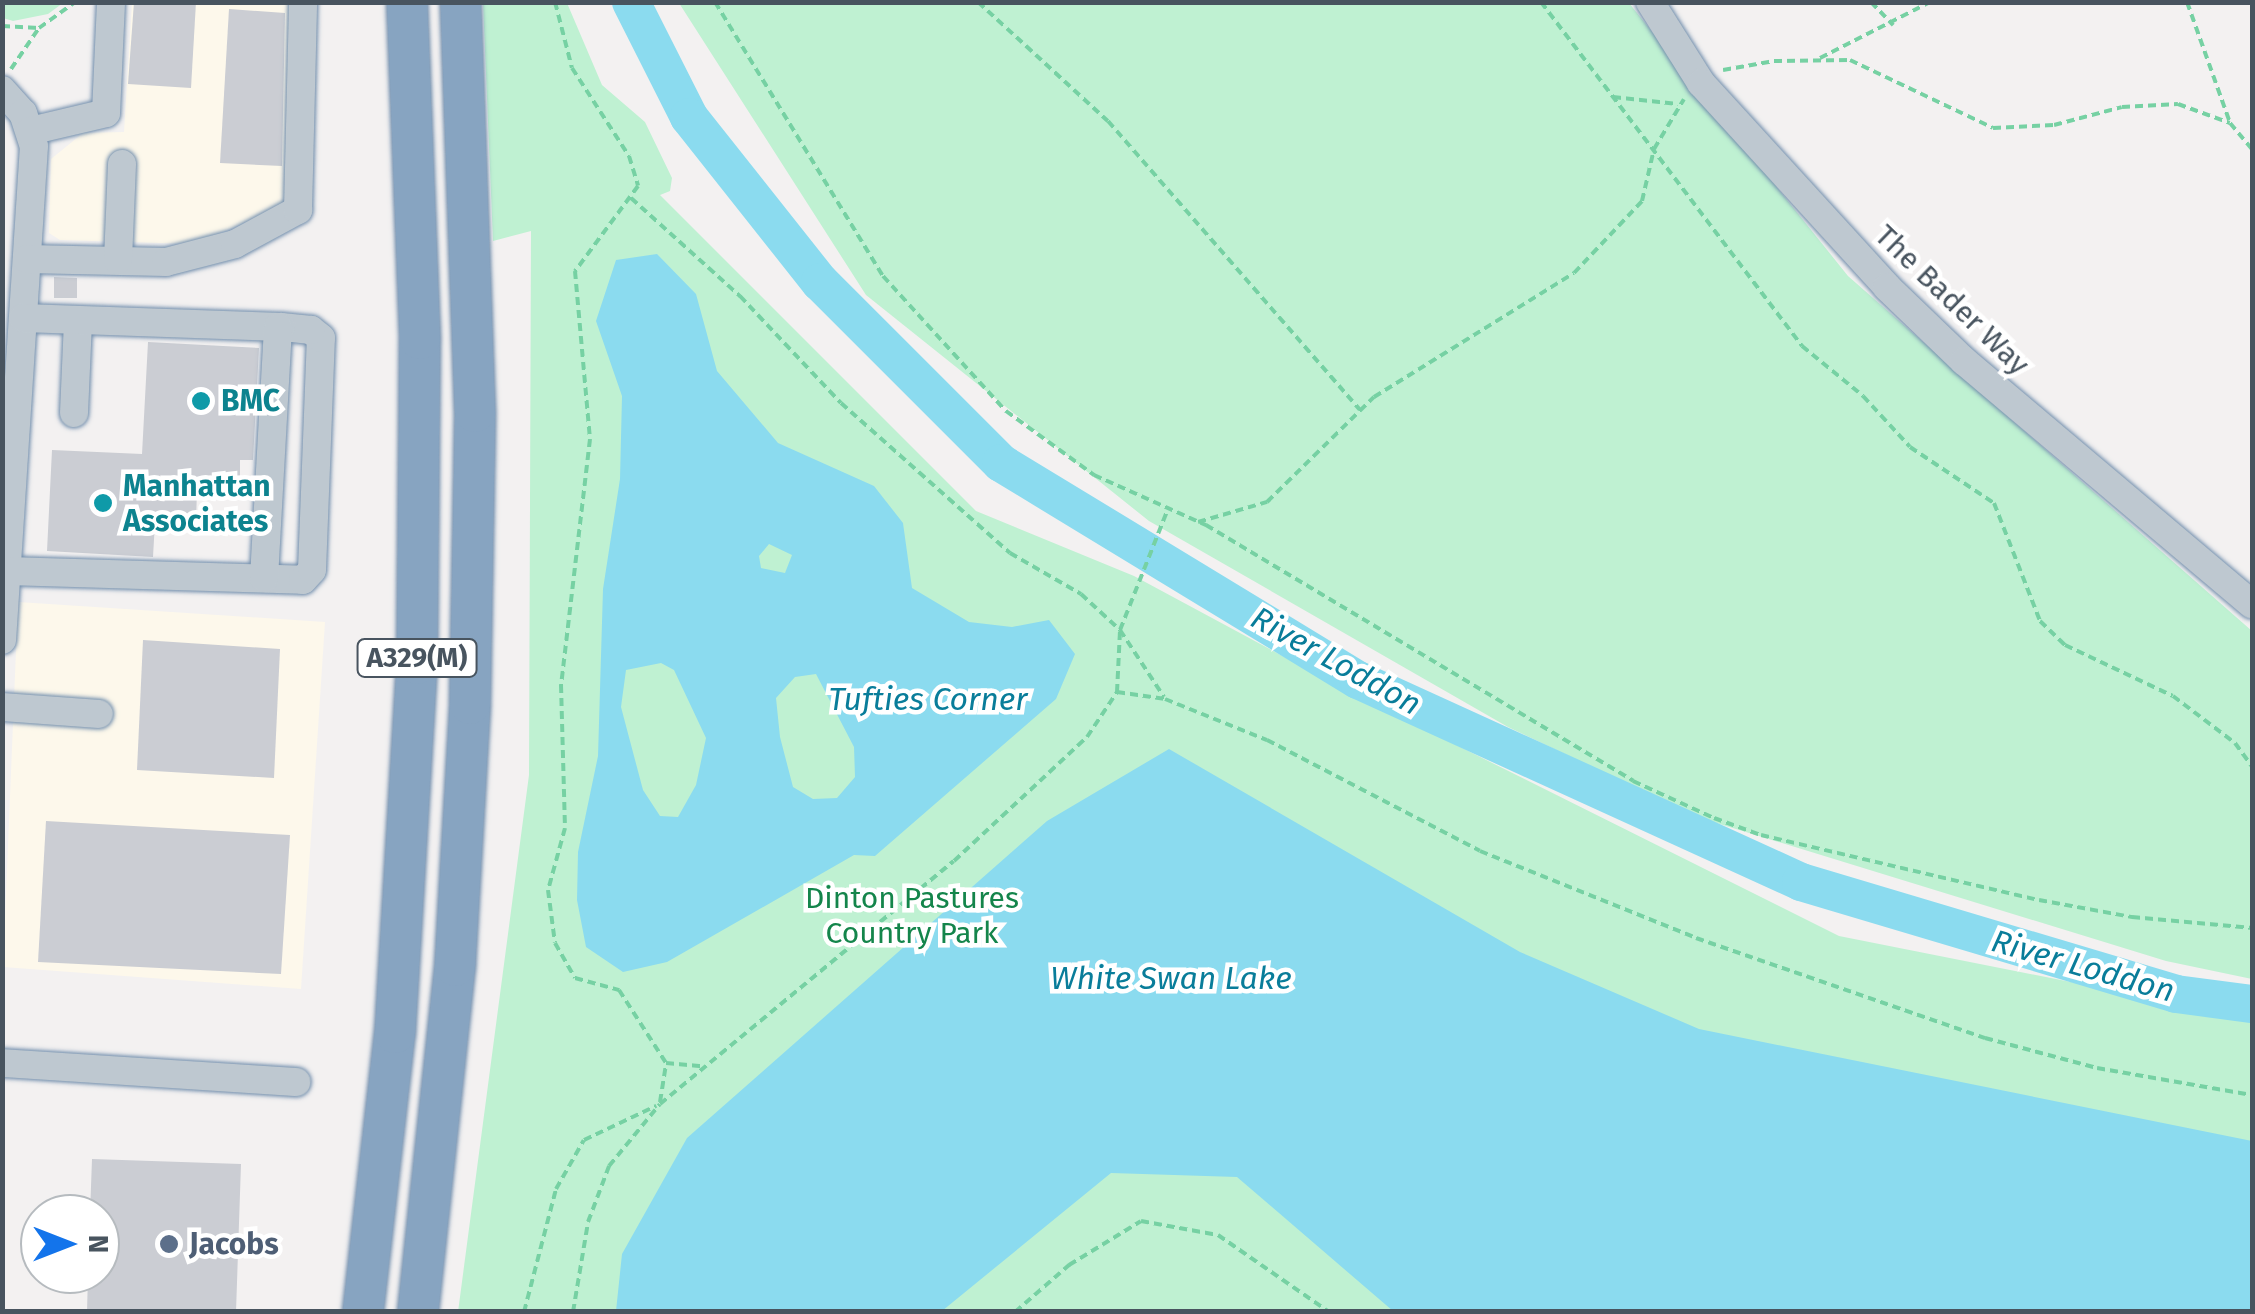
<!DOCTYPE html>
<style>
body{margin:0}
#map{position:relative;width:2255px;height:1314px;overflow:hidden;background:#f3f1f1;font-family:"Fira Sans",sans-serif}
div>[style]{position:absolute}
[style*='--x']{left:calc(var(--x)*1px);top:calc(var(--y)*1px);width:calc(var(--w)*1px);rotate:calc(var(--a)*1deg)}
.commercial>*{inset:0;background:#fdf8eb}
.green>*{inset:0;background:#bff1d2}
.water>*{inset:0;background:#8bdbef}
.river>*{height:38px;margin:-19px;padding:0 19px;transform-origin:19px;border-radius:19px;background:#8bdbef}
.building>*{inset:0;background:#cbcdd3}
.path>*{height:4px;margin-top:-2px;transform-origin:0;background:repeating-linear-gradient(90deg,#76d1a3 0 8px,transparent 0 13px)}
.roads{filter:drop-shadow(0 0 2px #738fad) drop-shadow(0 0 2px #738fad)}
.minor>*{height:28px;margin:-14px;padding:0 14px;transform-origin:14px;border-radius:14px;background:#bec8d0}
.highway>*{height:40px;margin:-20px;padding:0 20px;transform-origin:20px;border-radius:20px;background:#87a4c1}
.dots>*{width:28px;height:28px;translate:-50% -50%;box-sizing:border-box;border:5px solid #fff;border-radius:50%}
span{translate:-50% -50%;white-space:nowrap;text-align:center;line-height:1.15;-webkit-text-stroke:9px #fff;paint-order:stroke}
.shield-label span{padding:2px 8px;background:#fff;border:2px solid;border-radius:8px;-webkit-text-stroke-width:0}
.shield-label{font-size:28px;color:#48545f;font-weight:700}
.street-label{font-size:30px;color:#48545f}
.culture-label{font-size:30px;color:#0d838f;font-weight:700}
.left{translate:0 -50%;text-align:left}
.park-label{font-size:30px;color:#14854b}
.service-label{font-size:30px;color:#4e5e75;font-weight:700}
.water-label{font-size:32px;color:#097d9a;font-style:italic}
.frame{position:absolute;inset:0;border:5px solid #48545f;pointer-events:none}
.north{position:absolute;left:20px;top:1194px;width:100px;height:100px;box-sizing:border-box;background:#fff;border:2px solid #b6bbbf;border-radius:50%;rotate:90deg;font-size:28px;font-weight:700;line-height:40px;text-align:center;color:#48545f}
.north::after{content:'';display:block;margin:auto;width:35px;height:45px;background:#1374eb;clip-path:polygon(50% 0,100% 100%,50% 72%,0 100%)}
</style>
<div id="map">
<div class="commercial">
<div style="clip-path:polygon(132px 3px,296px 3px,292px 202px,194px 244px,60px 240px,49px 233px,51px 159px,83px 133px,124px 132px)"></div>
<div style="clip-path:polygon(18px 602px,325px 622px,301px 989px,3px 967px)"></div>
</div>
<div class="green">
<div style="clip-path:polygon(2px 3px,3px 2px,63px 3px,48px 14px,13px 21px,3px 18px)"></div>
<div style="clip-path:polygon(483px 3px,567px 3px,602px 85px,645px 122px,672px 178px,670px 191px,660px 195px,976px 511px,1134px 576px,1344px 689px,1839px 936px,2252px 1018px,2252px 1311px,458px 1312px,529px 775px,531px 231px,493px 241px)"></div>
<div style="clip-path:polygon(679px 3px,1629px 3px,1848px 276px,2252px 631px,2252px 979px,2166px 961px,1697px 817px,1508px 727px,1149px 521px,866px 295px)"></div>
</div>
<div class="water">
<div style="clip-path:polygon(evenodd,657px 254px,696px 294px,717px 371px,778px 443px,874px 486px,903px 523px,912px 588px,969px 622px,1012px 627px,1049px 620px,1075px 654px,1056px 699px,875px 856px,854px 855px,667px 962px,623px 972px,586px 947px,577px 900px,578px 852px,598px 756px,603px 589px,620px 479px,622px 396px,596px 321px,616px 260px,657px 254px,769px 544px,792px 555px,785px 573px,761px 568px,759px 556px,769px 544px,657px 254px,661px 663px,674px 670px,706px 738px,696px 785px,678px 817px,660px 816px,643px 790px,621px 707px,626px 670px,661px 663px,657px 254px,816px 674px,854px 747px,855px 777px,837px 798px,813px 799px,793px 787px,780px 737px,776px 698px,795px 677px,816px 674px)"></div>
<div style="clip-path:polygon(1169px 749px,1520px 952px,1699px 1029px,2252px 1141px,2252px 1311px,1393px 1311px,1237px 1177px,1111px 1173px,942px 1311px,616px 1311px,622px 1254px,687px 1138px,1047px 821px)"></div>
</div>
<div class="river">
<div style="--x:631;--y:2;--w:129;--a:63.2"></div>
<div style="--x:689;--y:117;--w:211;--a:51.6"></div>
<div style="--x:820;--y:282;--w:256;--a:45"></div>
<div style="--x:1001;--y:463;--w:418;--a:31.3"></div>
<div style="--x:1358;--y:680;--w:487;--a:24.5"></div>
<div style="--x:1801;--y:882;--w:391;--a:16.6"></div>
<div style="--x:2176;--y:994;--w:77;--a:7.5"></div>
</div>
<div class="building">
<div style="clip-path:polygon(134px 2px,196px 2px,191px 88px,128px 84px)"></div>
<div style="clip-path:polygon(229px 9px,285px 13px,282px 166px,220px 163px)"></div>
<div style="clip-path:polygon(54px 277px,77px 278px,77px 298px,54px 298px)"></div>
<div style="clip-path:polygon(148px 342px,259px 348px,253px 460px,240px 460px,240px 490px,197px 489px,196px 523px,155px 522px,153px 557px,47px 551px,52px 450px,142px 454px)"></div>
<div style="clip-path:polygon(143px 640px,280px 649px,274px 778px,137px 770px)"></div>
<div style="clip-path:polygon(46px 821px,290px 835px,281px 974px,38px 962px)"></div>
<div style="clip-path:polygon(92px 1159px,241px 1164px,236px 1312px,87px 1312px,88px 1274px,100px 1274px,100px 1214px,90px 1214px)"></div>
</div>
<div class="path">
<div style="--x:555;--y:2;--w:68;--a:75.6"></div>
<div style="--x:572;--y:68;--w:105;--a:57.1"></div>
<div style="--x:629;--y:156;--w:31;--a:73"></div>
<div style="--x:638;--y:186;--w:106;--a:126.5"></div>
<div style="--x:575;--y:271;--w:169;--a:84.9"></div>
<div style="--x:590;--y:439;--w:248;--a:96.7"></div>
<div style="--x:561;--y:685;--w:143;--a:88.4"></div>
<div style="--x:565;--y:828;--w:64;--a:105.3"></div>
<div style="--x:548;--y:890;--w:53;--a:82.5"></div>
<div style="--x:555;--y:943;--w:40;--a:60.3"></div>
<div style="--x:575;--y:978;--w:46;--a:15.3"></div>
<div style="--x:619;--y:990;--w:87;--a:57.2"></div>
<div style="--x:666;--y:1063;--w:36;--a:5"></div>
<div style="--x:715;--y:2;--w:321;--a:58.5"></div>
<div style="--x:883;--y:276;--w:183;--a:47.7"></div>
<div style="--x:1006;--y:411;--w:109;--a:36"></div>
<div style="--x:1094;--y:475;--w:123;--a:24.1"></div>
<div style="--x:1206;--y:525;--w:498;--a:30.9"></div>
<div style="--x:1633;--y:781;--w:89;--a:24.6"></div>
<div style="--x:1714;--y:818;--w:50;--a:19.9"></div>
<div style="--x:1761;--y:835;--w:285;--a:13.2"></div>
<div style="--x:2039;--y:900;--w:95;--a:10.4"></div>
<div style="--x:2132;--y:917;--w:121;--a:5.2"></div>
<div style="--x:978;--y:2;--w:176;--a:42.5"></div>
<div style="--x:1108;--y:121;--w:383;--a:48.9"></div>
<div style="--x:1541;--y:2;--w:432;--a:52.8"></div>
<div style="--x:1802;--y:346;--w:79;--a:39.3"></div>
<div style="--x:1863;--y:396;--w:69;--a:47.3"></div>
<div style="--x:1910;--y:447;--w:101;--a:33.7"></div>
<div style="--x:1994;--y:503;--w:127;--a:68.7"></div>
<div style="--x:2040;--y:621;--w:35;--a:44"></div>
<div style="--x:2065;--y:645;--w:119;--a:25.3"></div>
<div style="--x:2173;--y:696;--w:78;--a:37.2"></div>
<div style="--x:2235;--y:743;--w:29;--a:54"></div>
<div style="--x:1871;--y:2;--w:32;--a:46"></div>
<div style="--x:2187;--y:2;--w:128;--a:70.4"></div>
<div style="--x:2230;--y:123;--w:34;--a:50"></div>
<div style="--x:2;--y:26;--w:37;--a:3"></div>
<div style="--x:39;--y:28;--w:44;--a:-35.8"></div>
<div style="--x:1820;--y:58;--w:123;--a:-27"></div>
<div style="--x:11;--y:69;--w:50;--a:-55.7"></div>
<div style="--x:1723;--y:70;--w:52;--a:-10"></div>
<div style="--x:1774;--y:61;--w:76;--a:-0.8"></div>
<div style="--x:1850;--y:60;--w:158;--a:25.4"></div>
<div style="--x:1993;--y:128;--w:61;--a:-2.8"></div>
<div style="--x:2054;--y:125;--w:70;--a:-14.8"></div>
<div style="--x:2122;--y:107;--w:56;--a:-3.1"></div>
<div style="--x:2178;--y:104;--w:55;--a:20.1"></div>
<div style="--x:1613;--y:97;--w:65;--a:6.1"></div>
<div style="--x:631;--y:198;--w:147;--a:42"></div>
<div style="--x:740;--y:296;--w:147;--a:46.7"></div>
<div style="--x:841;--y:403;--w:226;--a:41.6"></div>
<div style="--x:1010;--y:553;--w:82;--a:30"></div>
<div style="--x:1081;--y:594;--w:53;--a:42.7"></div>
<div style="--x:1120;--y:630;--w:80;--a:56.7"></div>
<div style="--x:1198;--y:522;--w:72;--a:-16.2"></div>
<div style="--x:1267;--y:502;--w:150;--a:-44.5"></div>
<div style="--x:1374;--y:397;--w:235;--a:-31.8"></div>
<div style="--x:1574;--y:273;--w:99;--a:-46.6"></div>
<div style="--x:1642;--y:201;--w:53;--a:-77"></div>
<div style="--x:1654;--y:149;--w:58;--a:-59"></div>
<div style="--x:1117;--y:692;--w:49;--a:8.3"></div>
<div style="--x:1165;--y:699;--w:110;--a:21.9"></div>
<div style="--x:1267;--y:740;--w:240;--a:27.5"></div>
<div style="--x:1480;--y:851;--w:233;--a:21.9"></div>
<div style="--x:1696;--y:938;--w:306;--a:19.1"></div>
<div style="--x:1985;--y:1038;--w:116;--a:15"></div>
<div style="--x:2097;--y:1068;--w:157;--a:9.9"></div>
<div style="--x:660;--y:1102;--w:39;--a:-81"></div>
<div style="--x:524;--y:1312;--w:127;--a:-75.4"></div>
<div style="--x:556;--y:1189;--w:56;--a:-60.3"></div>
<div style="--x:584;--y:1140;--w:80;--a:-25.3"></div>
<div style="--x:573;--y:1312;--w:91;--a:-80.5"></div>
<div style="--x:588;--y:1222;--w:60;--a:-69.4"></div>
<div style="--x:609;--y:1166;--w:80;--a:-50.6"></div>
<div style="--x:660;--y:1104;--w:381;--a:-39.6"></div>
<div style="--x:954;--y:861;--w:182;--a:-43"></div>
<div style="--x:1087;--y:737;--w:54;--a:-56.3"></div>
<div style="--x:1117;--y:692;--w:62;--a:-87.2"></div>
<div style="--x:1120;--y:630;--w:128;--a:-68.4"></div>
<div style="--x:1015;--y:1312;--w:72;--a:-41"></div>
<div style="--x:1069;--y:1265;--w:84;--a:-31.4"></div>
<div style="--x:1141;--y:1221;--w:78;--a:10.3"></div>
<div style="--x:1218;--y:1235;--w:135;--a:34.7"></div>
</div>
<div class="roads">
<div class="minor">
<div style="--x:1650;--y:2;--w:96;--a:57.8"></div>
<div style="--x:1701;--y:83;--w:276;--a:47.6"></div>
<div style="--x:1887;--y:287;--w:107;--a:43.9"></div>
<div style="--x:1964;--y:361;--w:377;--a:40.2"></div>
<div style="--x:2;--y:90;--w:31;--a:48"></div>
<div style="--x:23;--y:113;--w:35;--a:72"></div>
<div style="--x:34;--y:146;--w:495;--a:93.7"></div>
<div style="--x:30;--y:131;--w:78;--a:-13.3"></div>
<div style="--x:106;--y:113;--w:111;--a:-87.4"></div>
<div style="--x:27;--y:259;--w:139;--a:1.2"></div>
<div style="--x:166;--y:262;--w:71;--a:-14.6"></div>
<div style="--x:235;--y:244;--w:72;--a:-28.4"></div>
<div style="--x:298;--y:210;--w:208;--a:-88.6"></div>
<div style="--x:118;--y:260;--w:96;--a:-87.6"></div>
<div style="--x:74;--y:413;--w:93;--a:-87.5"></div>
<div style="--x:7;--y:571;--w:296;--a:1.7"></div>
<div style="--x:303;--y:580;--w:13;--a:-48"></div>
<div style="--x:312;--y:570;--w:232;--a:-87.8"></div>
<div style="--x:321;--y:338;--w:13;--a:-141"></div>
<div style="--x:311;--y:330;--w:30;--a:-174"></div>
<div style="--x:281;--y:327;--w:258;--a:-178"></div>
<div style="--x:264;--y:578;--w:251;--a:-86.8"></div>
<div style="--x:2;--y:707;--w:97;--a:4.1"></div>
<div style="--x:2;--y:1063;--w:295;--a:3.7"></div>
</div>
<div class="highway">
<div style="--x:363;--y:1312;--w:281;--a:-83.5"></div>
<div style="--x:395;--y:1033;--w:370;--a:-86.6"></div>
<div style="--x:417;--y:664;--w:325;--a:-89.5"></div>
<div style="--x:420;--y:339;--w:337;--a:-92.2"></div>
<div style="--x:418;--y:1312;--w:348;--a:-83.9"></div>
<div style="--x:455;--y:966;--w:262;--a:-86.7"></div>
<div style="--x:470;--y:704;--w:292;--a:-89"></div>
<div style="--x:475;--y:412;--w:410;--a:-92"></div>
</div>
</div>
<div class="dots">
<div style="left:201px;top:401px;background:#0f9aa8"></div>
<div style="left:103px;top:503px;background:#0f9aa8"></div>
<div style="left:169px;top:1244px;background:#5c6f8a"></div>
</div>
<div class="shield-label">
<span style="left:417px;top:658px">A329(M)</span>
</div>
<div class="street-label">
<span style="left:1952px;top:300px;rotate:44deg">The Bader Way</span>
</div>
<div class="culture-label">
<span class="left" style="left:221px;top:401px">BMC</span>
<span class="left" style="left:123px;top:503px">Manhattan<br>Associates</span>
</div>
<div class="park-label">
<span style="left:912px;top:915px">Dinton Pastures<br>Country Park</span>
</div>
<div class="service-label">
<span class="left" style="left:189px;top:1244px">Jacobs</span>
</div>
<div class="water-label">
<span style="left:1336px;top:661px;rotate:29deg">River Loddon</span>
<span style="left:928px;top:699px">Tufties Corner</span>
<span style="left:2083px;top:966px;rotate:16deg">River Loddon</span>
<span style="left:1171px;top:978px">White Swan Lake</span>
</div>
<div class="frame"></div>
<div class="north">N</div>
</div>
